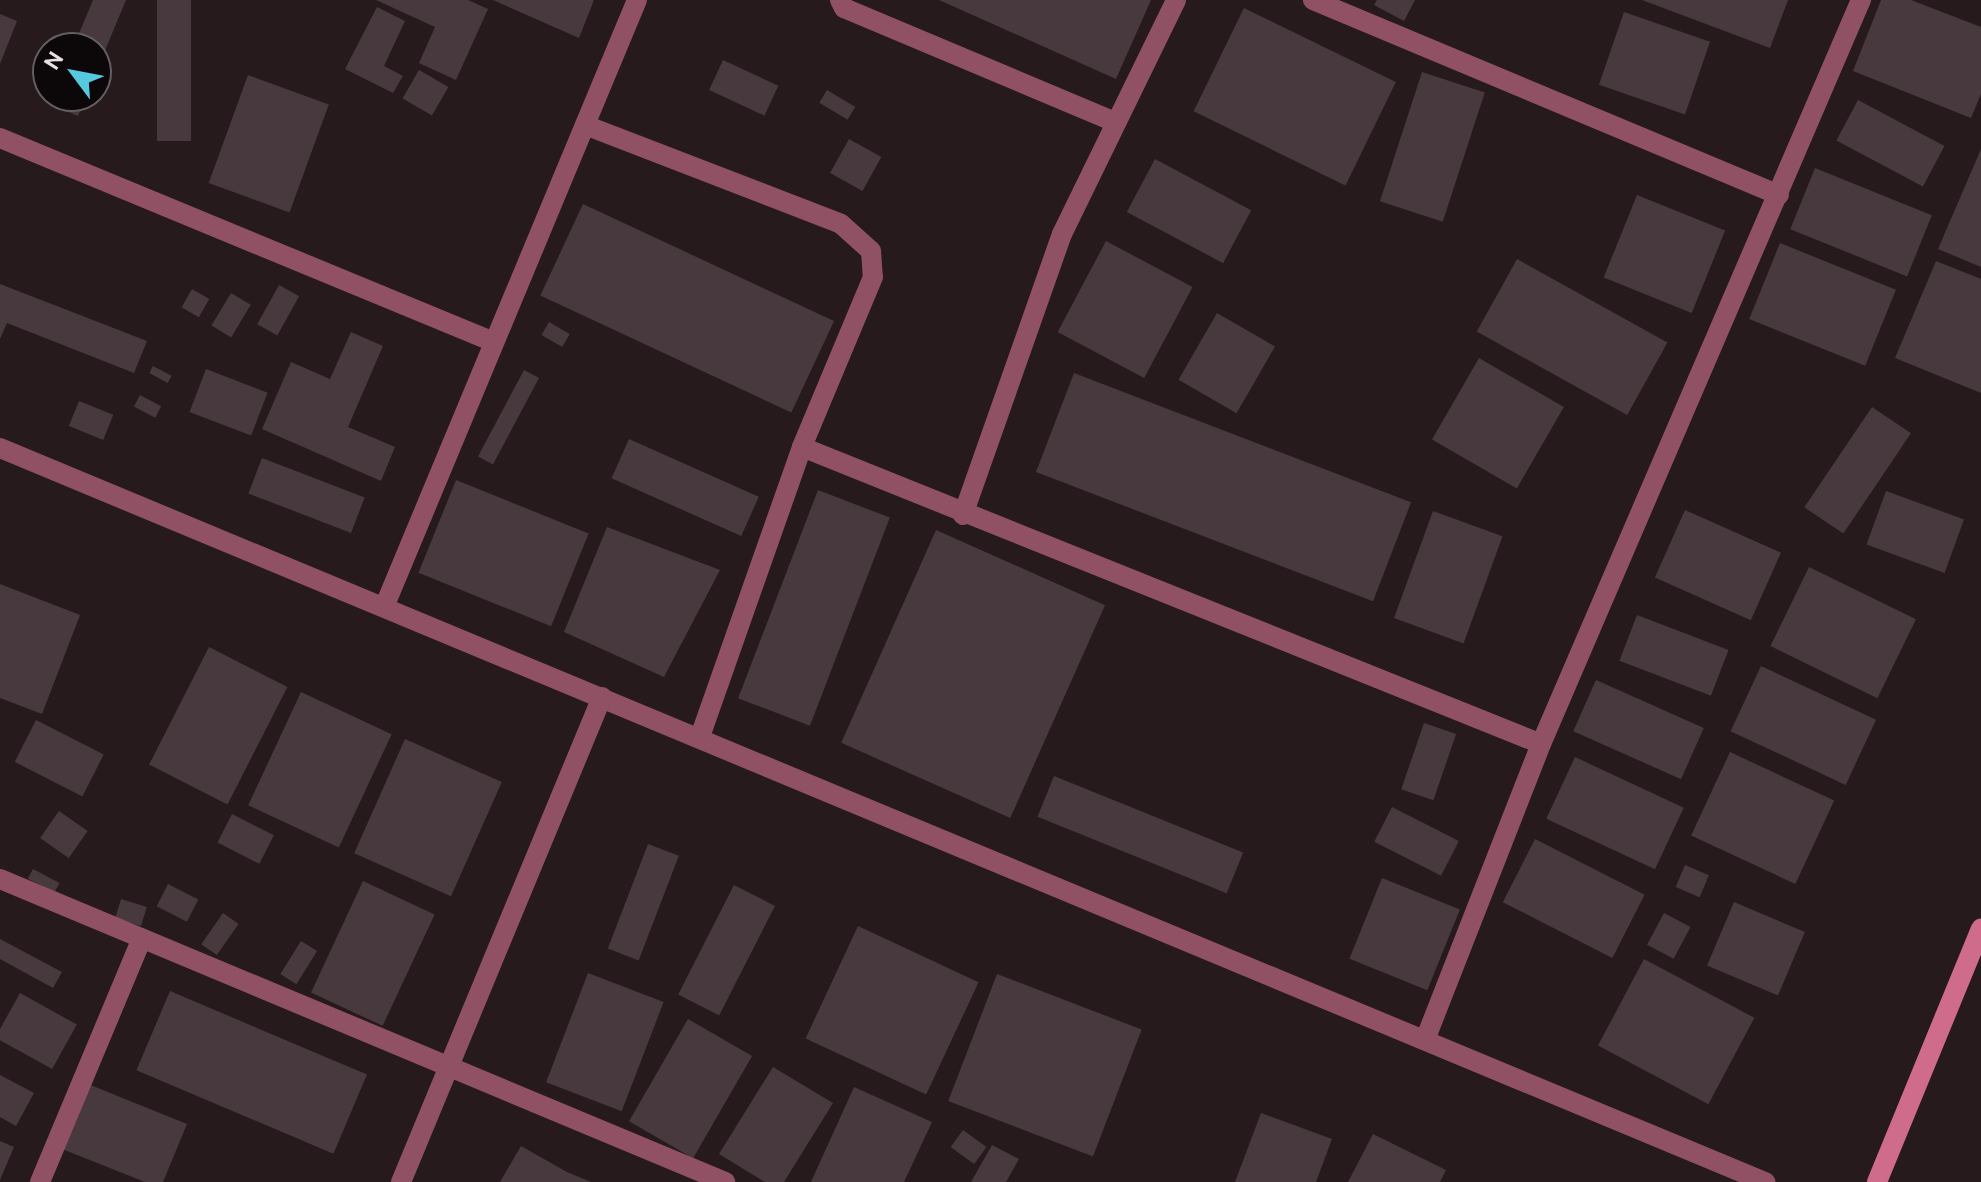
<!DOCTYPE html>
<html>
<head>
<meta charset="utf-8">
<style>
  body { margin:0 }
  #map { position:relative; width:1981px; height:1182px; overflow:hidden; background:#271a1d; font-family:Ubuntu,sans-serif }
  div>[style] { position:absolute }
  .building>* { inset:0; background:#47393d; transform-origin:0 0 }
  .street>* { height:20px; margin:-10px; padding:0 10px; transform-origin:10px; border-radius:10px; background:#8f5163 }
  .secondary>* { height:20px; margin:-10px; padding:0 10px; transform-origin:10px; border-radius:10px; background:#cf6c8b }
  span { translate:-50% -50%; white-space:nowrap; text-align:center; line-height:1.15; -webkit-text-stroke:8px #0c0708; paint-order:stroke }
  .north { position:absolute; left:32px; top:32px; width:80px; height:80px; box-sizing:border-box; background:#0c0708; border:2px solid #645e5f; border-radius:50%; rotate:302deg; font-size:22px; font-weight:700; line-height:32px; text-align:center; color:#e9e0e2 }
  .north::after { content:''; display:block; margin:auto; width:28px; height:36px; background:#55cadf; clip-path:polygon(50% 0,100% 100%,50% 72%,0 100%) }
</style>
</head>
<body>
<div id="map">
  <div class="building">
    <div style="clip-path:polygon(93px 0,126px 0,96px 72px,96px 48px,73px 48px)"></div>
    <div style="left:157px;top:0;width:34px;height:141px"></div>
    <div style="clip-path:polygon(376px 0,468px 0,488px 9px,456px 80px,419px 63px,435px 27px)"></div>
    <div style="clip-path:polygon(493px 0,594px 0,579px 38px)"></div>
    <div style="clip-path:polygon(939px 0,1151px 0,1116px 79px)"></div>
    <div style="clip-path:polygon(1377px 0,1415px 0,1404px 21px,1374px 5px)"></div>
    <div style="clip-path:polygon(1642px 0,1788px 0,1770px 48px)"></div>
    <div style="clip-path:polygon(1881px 0,1911px 0,1981px 27px,1981px 94px,1971px 118px,1853px 71px)"></div>
    <div style="clip-path:polygon(377px 7px,405px 21px,384px 66px,403px 76px,393px 93px,345px 69px)"></div>
    <div style="left:1244px;top:8px;width:169px;height:115px;rotate:26deg"></div>
    <div style="left:1624px;top:12px;width:91px;height:77px;rotate:19deg"></div>
    <div style="clip-path:polygon(0 14px,17px 21px,0 64px)"></div>
    <div style="left:723px;top:60px;width:61px;height:33px;rotate:25deg"></div>
    <div style="left:419px;top:70px;width:34px;height:33px;rotate:30deg"></div>
    <div style="left:1422px;top:72px;width:66px;height:136px;rotate:18deg"></div>
    <div style="left:248px;top:75px;width:86px;height:115px;rotate:20deg"></div>
    <div style="left:827px;top:90px;width:33px;height:15px;rotate:31deg"></div>
    <div style="clip-path:polygon(53px 96px,86px 96px,78px 116px,50px 104px)"></div>
    <div style="left:1858px;top:100px;width:98px;height:46px;rotate:28deg"></div>
    <div style="left:849px;top:139px;width:37px;height:39px;rotate:29deg"></div>
    <div style="clip-path:polygon(1981px 149px,1981px 267px,1938px 249px)"></div>
    <div style="left:1155px;top:159px;width:109px;height:60px;rotate:28deg"></div>
    <div style="left:1815px;top:168px;width:126px;height:66px;rotate:22deg"></div>
    <div style="left:1637px;top:195px;width:95px;height:89px;rotate:22deg"></div>
    <div style="left:583px;top:204px;width:277px;height:101px;rotate:25deg"></div>
    <div style="left:1106px;top:241px;width:98px;height:103px;rotate:28deg"></div>
    <div style="left:1780px;top:243px;width:125px;height:82px;rotate:22deg"></div>
    <div style="left:1517px;top:259px;width:172px;height:83px;rotate:29deg"></div>
    <div style="clip-path:polygon(1936px 261px,1981px 279px,1981px 393px,1895px 358px)"></div>
    <div style="clip-path:polygon(0 284px,147px 341px,134px 373px,7px 323px,0 339px)"></div>
    <div style="left:279px;top:285px;width:23px;height:45px;rotate:29deg"></div>
    <div style="left:192px;top:289px;width:20px;height:21px;rotate:30deg"></div>
    <div style="left:231px;top:293px;width:23px;height:38px;rotate:31deg"></div>
    <div style="left:1217px;top:313px;width:67px;height:77px;rotate:30deg"></div>
    <div style="left:549px;top:322px;width:24px;height:15px;rotate:30deg"></div>
    <div style="clip-path:polygon(351px 332px,383px 346px,348px 427px,395px 447px,381px 481px,262px 429px,291px 362px,330px 379px)"></div>
    <div style="left:1479px;top:358px;width:98px;height:94px;rotate:30deg"></div>
    <div style="left:153px;top:366px;width:21px;height:8px;rotate:28deg"></div>
    <div style="left:206px;top:369px;width:66px;height:46px;rotate:21deg"></div>
    <div style="left:524px;top:370px;width:17px;height:98px;rotate:28deg"></div>
    <div style="left:1074px;top:373px;width:361px;height:106px;rotate:21deg"></div>
    <div style="left:140px;top:395px;width:24px;height:13px;rotate:28deg"></div>
    <div style="left:79px;top:401px;width:37px;height:27px;rotate:22deg"></div>
    <div style="left:1872px;top:407px;width:47px;height:121px;rotate:34deg"></div>
    <div style="left:629px;top:439px;width:142px;height:43px;rotate:24deg"></div>
    <div style="left:262px;top:458px;width:110px;height:38px;rotate:21deg"></div>
    <div style="left:456px;top:480px;width:143px;height:100px;rotate:22deg"></div>
    <div style="left:818px;top:490px;width:77px;height:223px;rotate:21deg"></div>
    <div style="left:1886px;top:491px;width:83px;height:57px;rotate:20deg"></div>
    <div style="left:1685px;top:510px;width:105px;height:74px;rotate:24deg"></div>
    <div style="left:1433px;top:511px;width:74px;height:114px;rotate:20deg"></div>
    <div style="clip-path:polygon(607px 527px,720px 570px,664px 677px,564px 632px)"></div>
    <div style="left:936px;top:530px;width:185px;height:233px;rotate:24deg"></div>
    <div style="left:1809px;top:567px;width:119px;height:88px;rotate:26deg"></div>
    <div style="clip-path:polygon(0 584px,80px 615px,42px 714px,0 698px)"></div>
    <div style="left:1637px;top:615px;width:98px;height:49px;rotate:21deg"></div>
    <div style="left:209px;top:647px;width:88px;height:132px;rotate:27deg"></div>
    <div style="left:1761px;top:666px;width:127px;height:72px;rotate:25deg"></div>
    <div style="left:1596px;top:680px;width:118px;height:56px;rotate:24deg"></div>
    <div style="left:301px;top:692px;width:100px;height:125px;rotate:25deg"></div>
    <div style="left:36px;top:720px;width:76px;height:47px;rotate:27deg"></div>
    <div style="left:1424px;top:723px;width:34px;height:70px;rotate:19deg"></div>
    <div style="left:405px;top:739px;width:106px;height:125px;rotate:24deg"></div>
    <div style="left:1730px;top:752px;width:115px;height:92px;rotate:25deg"></div>
    <div style="left:1575px;top:757px;width:120px;height:68px;rotate:25deg"></div>
    <div style="left:1054px;top:776px;width:204px;height:44px;rotate:22deg"></div>
    <div style="left:1392px;top:807px;width:75px;height:39px;rotate:27deg"></div>
    <div style="left:59px;top:811px;width:35px;height:33px;rotate:35deg"></div>
    <div style="left:232px;top:814px;width:47px;height:32px;rotate:27deg"></div>
    <div style="left:1535px;top:839px;width:123px;height:71px;rotate:27deg"></div>
    <div style="left:648px;top:844px;width:33px;height:112px;rotate:21deg"></div>
    <div style="left:1685px;top:865px;width:26px;height:24px;rotate:23deg"></div>
    <div style="left:33px;top:869px;width:30px;height:11px;rotate:28deg"></div>
    <div style="left:1382px;top:878px;width:84px;height:87px;rotate:22deg"></div>
    <div style="left:363px;top:881px;width:79px;height:123px;rotate:25deg"></div>
    <div style="left:168px;top:884px;width:34px;height:25px;rotate:27deg"></div>
    <div style="left:734px;top:885px;width:46px;height:123px;rotate:27deg"></div>
    <div style="left:121px;top:899px;width:27px;height:20px;rotate:17deg"></div>
    <div style="left:1734px;top:902px;width:77px;height:69px;rotate:23deg"></div>
    <div style="left:223px;top:913px;width:19px;height:38px;rotate:35deg"></div>
    <div style="left:1664px;top:913px;width:30px;height:36px;rotate:28deg"></div>
    <div style="left:858px;top:926px;width:133px;height:124px;rotate:25deg"></div>
    <div style="clip-path:polygon(0 939px,62px 972px,53px 988px,0 959px)"></div>
    <div style="left:301px;top:941px;width:19px;height:39px;rotate:32deg"></div>
    <div style="left:1644px;top:959px;width:125px;height:98px;rotate:28deg"></div>
    <div style="left:588px;top:973px;width:81px;height:117px;rotate:21deg"></div>
    <div style="left:997px;top:974px;width:155px;height:136px;rotate:21deg"></div>
    <div style="left:170px;top:991px;width:214px;height:86px;rotate:23deg"></div>
    <div style="left:20px;top:993px;width:65px;height:51px;rotate:29deg"></div>
    <div style="left:688px;top:1019px;width:74px;height:118px;rotate:30deg"></div>
    <div style="clip-path:polygon(773px 1067px,833px 1103px,784px 1182px,765px 1182px,719px 1154px)"></div>
    <div style="clip-path:polygon(0 1075px,34px 1093px,16px 1126px,0 1117px)"></div>
    <div style="clip-path:polygon(88px 1084px,187px 1124px,163px 1182px,145px 1182px,62px 1149px)"></div>
    <div style="clip-path:polygon(854px 1087px,932px 1122px,904px 1182px,811px 1182px)"></div>
    <div style="clip-path:polygon(1261px 1113px,1332px 1139px,1316px 1182px,1235px 1182px)"></div>
    <div style="left:963px;top:1130px;width:29px;height:21px;rotate:36deg"></div>
    <div style="clip-path:polygon(1373px 1134px,1446px 1170px,1440px 1182px,1348px 1182px)"></div>
    <div style="clip-path:polygon(0 1141px,14px 1147px,0 1180px)"></div>
    <div style="clip-path:polygon(992px 1145px,1019px 1159px,1006px 1182px,971px 1182px)"></div>
    <div style="clip-path:polygon(521px 1146px,567px 1172px,591px 1182px,500px 1182px)"></div>
  </div>
  <div class="street">
    <div style="left:840px;top:0;width:9px;rotate:63deg"></div>
    <div style="left:844px;top:8px;width:294px;rotate:22.8deg"></div>
    <div style="left:1313px;top:0;width:505px;rotate:22.71deg"></div>
    <div style="left:585px;top:125px;width:274px;rotate:21.1deg"></div>
    <div style="left:841px;top:224px;width:40px;rotate:42deg"></div>
    <div style="left:871px;top:251px;width:26px;rotate:86deg"></div>
    <div style="left:873px;top:277px;width:184px;rotate:112.7deg"></div>
    <div style="left:802px;top:447px;width:307px;rotate:109.4deg"></div>
    <div style="left:0;top:138px;width:531px;rotate:22.46deg"></div>
    <div style="left:802px;top:447px;width:796px;rotate:21.89deg"></div>
    <div style="left:0;top:448px;width:1912px;rotate:22.58deg"></div>
    <div style="left:963px;top:515px;width:298px;rotate:-70.6deg"></div>
    <div style="left:1062px;top:234px;width:260px;rotate:-64deg"></div>
    <div style="left:385px;top:605px;width:655px;rotate:-67.39deg"></div>
    <div style="left:0;top:879px;width:786px;rotate:22.68deg"></div>
    <div style="left:1425px;top:1040px;width:318px;rotate:-68.6deg"></div>
    <div style="left:1541px;top:744px;width:810px;rotate:-66.73deg"></div>
    <div style="left:40px;top:1182px;width:264px;rotate:-67.3deg"></div>
    <div style="left:401px;top:1182px;width:525px;rotate:-67.49deg"></div>
  </div>
  <div class="secondary">
    <div style="left:1877px;top:1182px;width:274px;rotate:-67.7deg"></div>
  </div>
  <div class="north">N</div>
</div>
</body>
</html>
